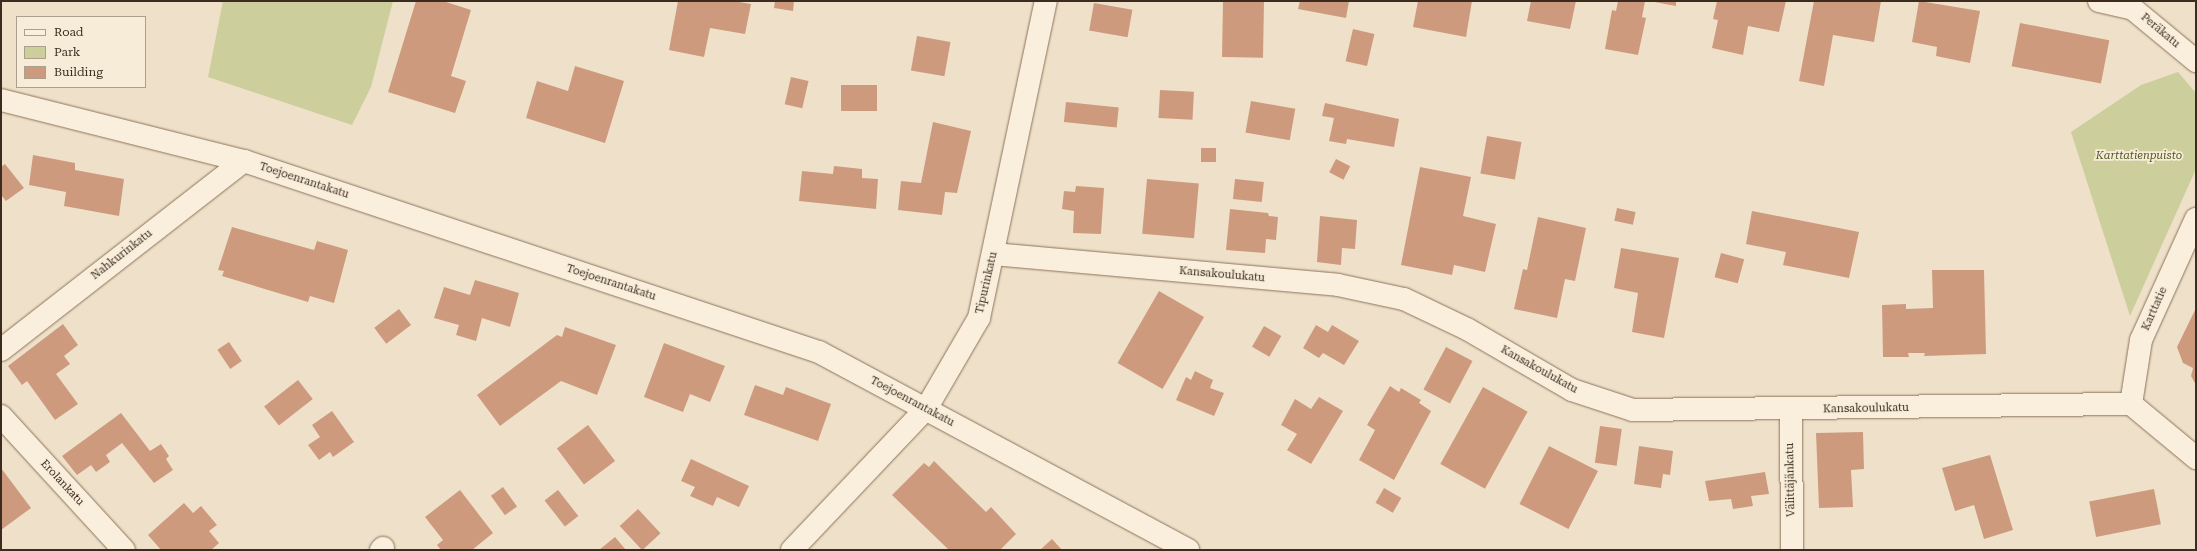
<!DOCTYPE html>
<html>
<head>
<meta charset="utf-8">
<style>
  body { margin:0 }
  #map { position:relative; width:2197px; height:551px; overflow:hidden; background:#efe1c9; font-family:"Roboto Serif",serif }
  div>[style] { position:absolute }
  .green>* { inset:0; background:#ccce9c }
  .building>* { inset:0; background:#ce9a7e; transform-origin:0 0 }
  .roads { filter:drop-shadow(0 0 1px #8c735d) drop-shadow(0 0 1px #8c735d) }
  .minor>* { height:22px; margin:-11px; padding:0 11px; transform-origin:11px; border-radius:11px; background:#faefdc }
  span { translate:-50% -50%; white-space:nowrap; text-align:center; line-height:1.15; -webkit-text-stroke:3.5px #f7ecd8; paint-order:stroke }
  .street-label { font-size:11px; color:#3c2c20 }
  .park-label { font-size:11px; color:#505927; font-style:italic }
  .frame { position:absolute; inset:0; border:2px solid #3c2c20; pointer-events:none }
  .legend { position:absolute; left:16px; top:16px; width:130px; height:72px; box-sizing:border-box; background:#f7ecd8; border:1px solid #ac9f8e; margin:0; padding:5px 7px; list-style:none; font-size:12px; color:#3c2c20 }
  .legend li { display:flex; align-items:center; gap:8px; height:20px }
  .legend b { width:20px; border:1px solid #ac9f8e }
</style>
</head>
<body>
<div id="map">
  <div class="green">
    <div style="clip-path:polygon(223px 1px,393px 1px,371px 87px,352px 125px,208px 77px)"></div>
    <div style="clip-path:polygon(2178px 72px,2196px 93px,2196px 169px,2130px 316px,2071px 132px,2141px 85px)"></div>
  </div>
  <div class="building">
    <div style="clip-path:polygon(416px 1px,443px 1px,471px 10px,451px 76px,466px 81px,455px 113px,388px 92px)"></div>
    <div style="clip-path:polygon(678px 1px,733px 1px,751px 4px,745px 34px,710px 28px,704px 57px,669px 50px)"></div>
    <div style="clip-path:polygon(775px 1px,794px 1px,793px 11px,774px 8px)"></div>
    <div style="left:1223px;top:1px;width:41px;height:56px;rotate:1deg"></div>
    <div style="clip-path:polygon(1300px 1px,1349px 1px,1346px 18px,1298px 9px)"></div>
    <div style="clip-path:polygon(1418px 1px,1472px 1px,1466px 37px,1413px 27px)"></div>
    <div style="clip-path:polygon(1531px 1px,1576px 1px,1570px 29px,1527px 21px)"></div>
    <div style="clip-path:polygon(1618px 1px,1645px 1px,1642px 17px,1646px 18px,1638px 55px,1605px 49px,1612px 10px,1616px 11px)"></div>
    <div style="clip-path:polygon(1649px 1px,1676px 1px,1676px 6px)"></div>
    <div style="clip-path:polygon(1717px 1px,1786px 1px,1779px 32px,1748px 26px,1743px 55px,1712px 48px,1718px 20px,1713px 19px)"></div>
    <div style="clip-path:polygon(1814px 1px,1881px 1px,1874px 42px,1833px 35px,1824px 86px,1799px 81px)"></div>
    <div style="clip-path:polygon(1919px 1px,1980px 11px,1970px 63px,1936px 56px,1937px 47px,1912px 42px)"></div>
    <div style="left:1094px;top:3px;width:39px;height:28px;rotate:10deg"></div>
    <div style="left:2020px;top:23px;width:91px;height:44px;rotate:11deg"></div>
    <div style="left:1353px;top:29px;width:22px;height:33px;rotate:13deg"></div>
    <div style="left:917px;top:36px;width:34px;height:35px;rotate:10deg"></div>
    <div style="clip-path:polygon(575px 66px,624px 81px,605px 143px,526px 118px,537px 81px,568px 91px)"></div>
    <div style="left:791px;top:77px;width:18px;height:28px;rotate:13deg"></div>
    <div style="left:877px;top:85px;width:26px;height:36px;rotate:90deg"></div>
    <div style="left:1160px;top:90px;width:34px;height:28px;rotate:3deg"></div>
    <div style="left:1251px;top:101px;width:45px;height:32px;rotate:10deg"></div>
    <div style="left:1066px;top:102px;width:53px;height:20px;rotate:6deg"></div>
    <div style="clip-path:polygon(1325px 103px,1399px 119px,1394px 147px,1347px 139px,1346px 144px,1329px 141px,1334px 118px,1322px 116px)"></div>
    <div style="clip-path:polygon(933px 122px,971px 131px,957px 193px,945px 192px,942px 215px,898px 210px,901px 181px,921px 183px)"></div>
    <div style="left:1487px;top:136px;width:35px;height:38px;rotate:10deg"></div>
    <div style="left:1201px;top:148px;width:15px;height:14px"></div>
    <div style="clip-path:polygon(33px 155px,75px 163px,75px 170px,124px 179px,119px 216px,64px 206px,66px 192px,29px 185px)"></div>
    <div style="left:1336px;top:159px;width:16px;height:15px;rotate:27deg"></div>
    <div style="clip-path:polygon(5px 164px,24px 188px,6px 201px,1px 195px,1px 167px)"></div>
    <div style="clip-path:polygon(834px 166px,862px 169px,862px 178px,878px 179px,876px 209px,799px 201px,802px 171px,833px 174px)"></div>
    <div style="clip-path:polygon(1420px 167px,1471px 177px,1463px 216px,1496px 224px,1485px 272px,1454px 265px,1452px 275px,1401px 265px)"></div>
    <div style="left:1147px;top:179px;width:52px;height:55px;rotate:5deg"></div>
    <div style="left:1235px;top:179px;width:29px;height:20px;rotate:6deg"></div>
    <div style="clip-path:polygon(1076px 186px,1104px 188px,1101px 234px,1073px 233px,1074px 211px,1062px 209px,1064px 191px,1075px 192px)"></div>
    <div style="left:1617px;top:208px;width:19px;height:13px;rotate:12deg"></div>
    <div style="clip-path:polygon(1230px 209px,1268px 213px,1269px 216px,1278px 217px,1276px 240px,1266px 239px,1265px 253px,1226px 250px)"></div>
    <div style="clip-path:polygon(1752px 211px,1859px 232px,1849px 278px,1783px 265px,1786px 252px,1746px 244px)"></div>
    <div style="clip-path:polygon(1320px 216px,1357px 220px,1355px 249px,1342px 248px,1341px 265px,1317px 262px)"></div>
    <div style="clip-path:polygon(1538px 217px,1586px 228px,1575px 281px,1565px 279px,1557px 318px,1514px 309px,1523px 269px,1527px 270px)"></div>
    <div style="clip-path:polygon(232px 227px,314px 250px,317px 241px,348px 250px,334px 303px,310px 296px,308px 302px,222px 276px,224px 271px,218px 270px)"></div>
    <div style="clip-path:polygon(1621px 248px,1679px 258px,1664px 338px,1632px 332px,1638px 293px,1614px 288px)"></div>
    <div style="left:1721px;top:253px;width:24px;height:25px;rotate:15deg"></div>
    <div style="clip-path:polygon(1932px 270px,1984px 270px,1986px 354px,1924px 356px,1925px 353px,1908px 353px,1909px 357px,1883px 357px,1882px 305px,1906px 304px,1906px 309px,1933px 308px)"></div>
    <div style="clip-path:polygon(475px 280px,519px 293px,510px 327px,482px 318px,476px 341px,456px 335px,459px 325px,434px 318px,444px 287px,470px 295px)"></div>
    <div style="left:1159px;top:291px;width:52px;height:83px;rotate:30deg"></div>
    <div style="clip-path:polygon(2196px 308px,2196px 385px,2191px 376px,2193px 368px,2183px 363px,2177px 347px)"></div>
    <div style="left:399px;top:309px;width:20px;height:31px;rotate:53deg"></div>
    <div style="clip-path:polygon(63px 324px,78px 345px,64px 356px,70px 364px,56px 374px,78px 404px,55px 420px,27px 381px,22px 385px,8px 366px)"></div>
    <div style="clip-path:polygon(1316px 325px,1328px 332px,1332px 325px,1359px 341px,1344px 365px,1323px 353px,1319px 358px,1303px 348px)"></div>
    <div style="left:1264px;top:326px;width:20px;height:24px;rotate:30deg"></div>
    <div style="clip-path:polygon(565px 327px,616px 345px,597px 395px,561px 381px,500px 426px,477px 395px,557px 335px,562px 337px)"></div>
    <div style="left:229px;top:342px;width:23px;height:14px;rotate:56deg"></div>
    <div style="clip-path:polygon(664px 343px,725px 366px,710px 402px,690px 394px,683px 412px,644px 397px)"></div>
    <div style="left:1446px;top:347px;width:30px;height:48px;rotate:28deg"></div>
    <div style="clip-path:polygon(1195px 371px,1213px 380px,1210px 388px,1224px 393px,1214px 416px,1176px 400px,1186px 377px,1191px 380px)"></div>
    <div style="left:298px;top:380px;width:24px;height:43px;rotate:52deg"></div>
    <div style="clip-path:polygon(755px 385px,783px 395px,786px 387px,831px 404px,818px 441px,744px 415px)"></div>
    <div style="clip-path:polygon(1390px 386px,1399px 392px,1401px 388px,1421px 400px,1419px 403px,1431px 411px,1394px 480px,1359px 460px,1375px 430px,1367px 425px)"></div>
    <div style="left:1483px;top:387px;width:51px;height:88px;rotate:29deg"></div>
    <div style="clip-path:polygon(1319px 397px,1343px 411px,1311px 464px,1287px 450px,1297px 434px,1281px 425px,1295px 399px,1311px 409px)"></div>
    <div style="clip-path:polygon(332px 411px,354px 442px,333px 457px,330px 452px,319px 460px,308px 445px,320px 437px,312px 425px)"></div>
    <div style="clip-path:polygon(121px 413px,150px 451px,161px 444px,169px 456px,166px 459px,173px 470px,154px 483px,122px 443px,106px 455px,110px 462px,96px 472px,91px 465px,77px 475px,62px 456px)"></div>
    <div style="left:588px;top:425px;width:45px;height:39px;rotate:53deg"></div>
    <div style="left:1600px;top:426px;width:22px;height:37px;rotate:8deg"></div>
    <div style="clip-path:polygon(1863px 432px,1864px 469px,1851px 470px,1853px 507px,1819px 508px,1816px 433px)"></div>
    <div style="left:1549px;top:446px;width:55px;height:65px;rotate:27deg"></div>
    <div style="clip-path:polygon(1639px 446px,1673px 451px,1670px 475px,1663px 474px,1661px 488px,1634px 484px)"></div>
    <div style="clip-path:polygon(1990px 455px,2013px 530px,1984px 539px,1974px 505px,1955px 511px,1942px 468px)"></div>
    <div style="clip-path:polygon(691px 459px,749px 486px,739px 507px,717px 497px,713px 506px,690px 496px,695px 487px,681px 481px)"></div>
    <div style="clip-path:polygon(934px 461px,986px 512px,991px 507px,1016px 534px,1000px 550px,949px 550px,892px 495px,924px 463px,929px 467px)"></div>
    <div style="clip-path:polygon(1px 468px,31px 508px,1px 530px)"></div>
    <div style="clip-path:polygon(1765px 472px,1769px 494px,1751px 496px,1753px 506px,1733px 509px,1731px 499px,1709px 501px,1705px 481px)"></div>
    <div style="left:503px;top:487px;width:24px;height:15px;rotate:54deg"></div>
    <div style="left:1384px;top:488px;width:20px;height:17px;rotate:30deg"></div>
    <div style="left:2154px;top:489px;width:36px;height:66px;rotate:79deg"></div>
    <div style="clip-path:polygon(460px 490px,493px 533px,472px 550px,441px 550px,437px 545px,443px 540px,425px 517px)"></div>
    <div style="left:558px;top:490px;width:33px;height:17px;rotate:52deg"></div>
    <div style="clip-path:polygon(184px 503px,193px 513px,201px 506px,217px 525px,209px 531px,219px 543px,211px 550px,161px 550px,148px 535px)"></div>
    <div style="left:638px;top:509px;width:33px;height:25px;rotate:47deg"></div>
    <div style="clip-path:polygon(615px 537px,626px 550px,599px 550px)"></div>
    <div style="clip-path:polygon(1052px 539px,1062px 550px,1040px 550px)"></div>
  </div>
  <div class="roads">
    <div class="minor">
      <div style="left:2099px;top:1px;width:35px;rotate:13deg"></div>
      <div style="left:2133px;top:9px;width:82px;rotate:39.5deg"></div>
      <div style="left:1px;top:100px;width:251px;rotate:14.1deg"></div>
      <div style="left:244px;top:161px;width:606px;rotate:18.38deg"></div>
      <div style="left:819px;top:352px;width:419px;rotate:28.2deg"></div>
      <div style="left:993px;top:254px;width:346px;rotate:5.1deg"></div>
      <div style="left:1338px;top:285px;width:67px;rotate:12deg"></div>
      <div style="left:1404px;top:299px;width:70px;rotate:25.5deg"></div>
      <div style="left:1467px;top:329px;width:121px;rotate:30.2deg"></div>
      <div style="left:1572px;top:390px;width:64px;rotate:18.2deg"></div>
      <div style="left:1633px;top:410px;width:498px;rotate:-0.7deg"></div>
      <div style="left:2131px;top:404px;width:85px;rotate:39.7deg"></div>
      <div style="left:1px;top:350px;width:308px;rotate:-37.9deg"></div>
      <div style="left:2131px;top:404px;width:65px;rotate:-81.1deg"></div>
      <div style="left:2141px;top:340px;width:133px;rotate:-65.6deg"></div>
      <div style="left:1791px;top:410px;width:140px;rotate:89.6deg"></div>
      <div style="left:1px;top:416px;width:182px;rotate:47.5deg"></div>
      <div style="left:381px;top:550px;width:3px;rotate:-45deg"></div>
      <div style="left:792px;top:550px;width:195px;rotate:-46.5deg"></div>
      <div style="left:926px;top:409px;width:105px;rotate:-59.8deg"></div>
      <div style="left:979px;top:318px;width:324px;rotate:-78.1deg"></div>
    </div>
  </div>
  <div class="street-label">
    <span style="left:2160px;top:31px;rotate:40deg">Peräkatu</span>
    <span style="left:304px;top:181px;rotate:18deg">Toejoenrantakatu</span>
    <span style="left:122px;top:255px;rotate:-38deg">Nahkurinkatu</span>
    <span style="left:1222px;top:275px;rotate:5deg">Kansakoulukatu</span>
    <span style="left:611px;top:283px;rotate:18deg">Toejoenrantakatu</span>
    <span style="left:987px;top:283px;rotate:-77deg">Tipurinkatu</span>
    <span style="left:2155px;top:309px;rotate:-66deg">Karttatie</span>
    <span style="left:1539px;top:370px;rotate:29deg">Kansakoulukatu</span>
    <span style="left:912px;top:402px;rotate:28deg">Toejoenrantakatu</span>
    <span style="left:1866px;top:409px;rotate:-1deg">Kansakoulukatu</span>
    <span style="left:1791px;top:480px;rotate:-91deg">Välittäjänkatu</span>
    <span style="left:62px;top:483px;rotate:47deg">Erolankatu</span>
  </div>
  <div class="park-label">
    <span style="left:2139px;top:156px">Karttatienpuisto</span>
  </div>
  <div class="frame"></div>
  <ul class="legend">
  <li><b style="height:5px;background:#faefdc"></b>Road</li>
  <li><b style="height:11px;background:#ccce9c"></b>Park</li>
  <li><b style="height:11px;background:#ce9a7e"></b>Building</li>
  </ul>
</div>
</body>
</html>
